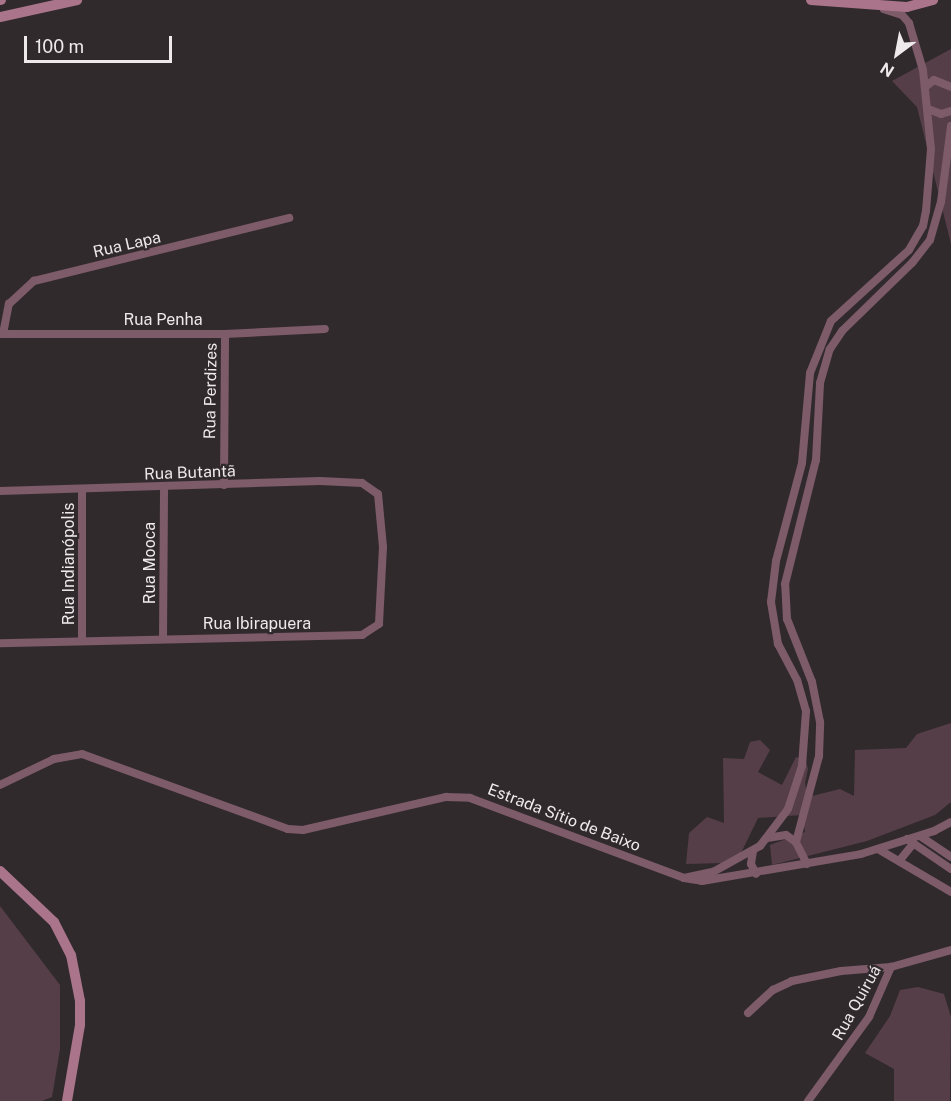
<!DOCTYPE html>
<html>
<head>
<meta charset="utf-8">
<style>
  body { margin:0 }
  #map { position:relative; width:951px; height:1101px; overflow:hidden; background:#312a2d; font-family:"Public Sans",sans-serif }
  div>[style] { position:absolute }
  .green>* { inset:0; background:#553e47 }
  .street>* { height:8px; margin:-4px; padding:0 4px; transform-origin:4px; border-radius:4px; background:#7d5b69 }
  .secondary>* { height:10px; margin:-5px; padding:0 5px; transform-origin:5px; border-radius:5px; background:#aa758b }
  span { translate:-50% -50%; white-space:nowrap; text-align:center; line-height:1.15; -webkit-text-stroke:4.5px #312a2d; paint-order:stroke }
  .street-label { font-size:16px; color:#eee9eb }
  .north { position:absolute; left:867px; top:24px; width:60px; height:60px; -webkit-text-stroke:4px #312a2d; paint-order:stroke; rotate:212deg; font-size:16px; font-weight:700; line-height:24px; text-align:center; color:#eee9eb }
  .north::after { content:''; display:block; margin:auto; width:21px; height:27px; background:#eee9eb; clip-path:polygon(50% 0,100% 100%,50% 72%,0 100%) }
  .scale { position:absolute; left:24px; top:36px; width:148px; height:27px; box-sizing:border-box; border:3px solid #eee9eb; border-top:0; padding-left:8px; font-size:18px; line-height:21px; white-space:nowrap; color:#eee9eb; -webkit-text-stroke:4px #312a2d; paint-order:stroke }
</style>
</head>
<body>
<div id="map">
  <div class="green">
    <div style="clip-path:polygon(951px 49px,951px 244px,917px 107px,892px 81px)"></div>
    <div style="clip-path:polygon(951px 723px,951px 802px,935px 815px,867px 841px,772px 865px,770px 845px,805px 832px,802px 815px,758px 818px,741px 853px,723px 863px,686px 864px,689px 833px,707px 817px,724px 823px,723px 758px,744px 759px,750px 742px,760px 740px,770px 750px,758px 772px,782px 785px,796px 757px,806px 761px,808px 769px,805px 783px,808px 797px,840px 789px,854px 796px,855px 750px,906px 748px,917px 734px)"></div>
    <div style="clip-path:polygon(0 906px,60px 985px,60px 1049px,52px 1097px,42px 1101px,0 1101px)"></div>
    <div style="clip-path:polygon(918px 987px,944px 994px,951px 1017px,950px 1101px,894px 1101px,894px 1069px,865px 1053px,890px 1016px,900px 990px)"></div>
  </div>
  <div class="street">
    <div style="left:925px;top:87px;width:11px;rotate:-38deg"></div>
    <div style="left:934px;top:80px;width:18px;rotate:22deg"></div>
    <div style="left:928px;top:109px;width:14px;rotate:21deg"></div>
    <div style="left:941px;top:114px;width:10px;rotate:-17deg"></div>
    <div style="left:0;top:334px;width:225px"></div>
    <div style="left:225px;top:334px;width:100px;rotate:-2.9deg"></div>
    <div style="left:3px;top:334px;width:31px;rotate:-79deg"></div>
    <div style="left:9px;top:304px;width:34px;rotate:-43deg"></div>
    <div style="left:34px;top:281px;width:263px;rotate:-13.9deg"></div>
    <div style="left:224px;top:485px;width:151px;rotate:-89.6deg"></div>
    <div style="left:0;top:491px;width:320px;rotate:-1.8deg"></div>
    <div style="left:320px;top:481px;width:42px;rotate:2.7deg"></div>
    <div style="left:362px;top:483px;width:19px;rotate:35deg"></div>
    <div style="left:378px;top:494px;width:53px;rotate:84.6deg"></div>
    <div style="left:383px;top:547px;width:77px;rotate:93deg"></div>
    <div style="left:379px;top:624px;width:20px;rotate:147deg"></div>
    <div style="left:362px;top:635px;width:362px;rotate:178.7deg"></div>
    <div style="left:163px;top:638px;width:150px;rotate:-89.6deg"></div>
    <div style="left:82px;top:639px;width:150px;rotate:-90deg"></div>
    <div style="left:0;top:785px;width:60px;rotate:-25.7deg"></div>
    <div style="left:54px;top:759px;width:28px;rotate:-10deg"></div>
    <div style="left:82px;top:754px;width:219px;rotate:20deg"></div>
    <div style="left:288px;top:829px;width:15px;rotate:4deg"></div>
    <div style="left:303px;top:830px;width:147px;rotate:-13deg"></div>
    <div style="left:446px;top:797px;width:24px;rotate:2deg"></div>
    <div style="left:470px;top:798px;width:228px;rotate:20.5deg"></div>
    <div style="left:684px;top:878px;width:18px;rotate:9deg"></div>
    <div style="left:702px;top:881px;width:161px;rotate:-9.6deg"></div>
    <div style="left:861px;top:854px;width:77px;rotate:-17.5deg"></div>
    <div style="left:934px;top:831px;width:19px;rotate:-28deg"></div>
    <div style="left:920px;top:836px;width:37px;rotate:34deg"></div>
    <div style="left:767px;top:838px;width:19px;rotate:-9deg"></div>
    <div style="left:786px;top:835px;width:12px;rotate:35deg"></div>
    <div style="left:907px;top:839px;width:53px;rotate:34.3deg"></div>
    <div style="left:878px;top:849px;width:85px;rotate:30.5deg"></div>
    <div style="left:753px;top:851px;width:13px;rotate:99deg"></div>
    <div style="left:751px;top:864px;width:11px;rotate:63deg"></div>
    <div style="left:900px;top:860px;width:19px;rotate:-51deg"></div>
    <div style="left:807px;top:864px;width:25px;rotate:-117deg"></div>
    <div style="left:796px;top:842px;width:89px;rotate:-75deg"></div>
    <div style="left:819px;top:756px;width:34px;rotate:-88deg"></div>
    <div style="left:820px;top:722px;width:41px;rotate:-101.3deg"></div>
    <div style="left:812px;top:682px;width:68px;rotate:-111.6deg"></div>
    <div style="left:787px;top:619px;width:35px;rotate:-93deg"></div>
    <div style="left:785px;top:584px;width:128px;rotate:-76deg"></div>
    <div style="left:816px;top:460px;width:77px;rotate:-87deg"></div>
    <div style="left:820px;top:383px;width:35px;rotate:-74deg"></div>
    <div style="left:830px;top:349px;width:22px;rotate:-56deg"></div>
    <div style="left:842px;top:331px;width:98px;rotate:-44.2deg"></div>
    <div style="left:912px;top:263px;width:29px;rotate:-52deg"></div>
    <div style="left:930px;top:240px;width:40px;rotate:-74deg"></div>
    <div style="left:941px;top:202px;width:77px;rotate:-82.5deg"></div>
    <div style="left:684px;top:878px;width:30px;rotate:-12deg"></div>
    <div style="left:713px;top:872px;width:54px;rotate:-29deg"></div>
    <div style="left:760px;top:846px;width:46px;rotate:-52.9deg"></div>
    <div style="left:788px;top:809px;width:45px;rotate:-72deg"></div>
    <div style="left:802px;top:766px;width:55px;rotate:-85.8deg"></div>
    <div style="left:806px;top:711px;width:32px;rotate:-106deg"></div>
    <div style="left:797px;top:680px;width:41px;rotate:-117.8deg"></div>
    <div style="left:778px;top:644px;width:43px;rotate:-99.5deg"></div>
    <div style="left:771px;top:602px;width:41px;rotate:-83deg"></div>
    <div style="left:776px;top:561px;width:101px;rotate:-75.1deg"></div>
    <div style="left:802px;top:463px;width:90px;rotate:-84.9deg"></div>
    <div style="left:810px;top:373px;width:56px;rotate:-68deg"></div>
    <div style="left:831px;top:321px;width:105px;rotate:-42.3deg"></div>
    <div style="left:909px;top:250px;width:28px;rotate:-60deg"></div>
    <div style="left:923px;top:226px;width:15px;rotate:-79deg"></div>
    <div style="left:926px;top:211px;width:62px;rotate:-85.4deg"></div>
    <div style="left:931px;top:149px;width:79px;rotate:-95.8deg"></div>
    <div style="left:923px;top:70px;width:49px;rotate:-106.6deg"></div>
    <div style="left:909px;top:23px;width:11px;rotate:-131deg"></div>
    <div style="left:902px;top:15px;width:19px;rotate:-162deg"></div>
    <div style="left:748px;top:1013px;width:34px;rotate:-43deg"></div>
    <div style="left:773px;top:990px;width:21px;rotate:-25deg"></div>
    <div style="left:792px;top:981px;width:50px;rotate:-11.5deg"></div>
    <div style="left:841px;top:971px;width:50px;rotate:-4.6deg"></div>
    <div style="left:808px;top:1101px;width:104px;rotate:-54deg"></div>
    <div style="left:869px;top:1017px;width:55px;rotate:-66.3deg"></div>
    <div style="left:891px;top:967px;width:62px;rotate:-15.8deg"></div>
  </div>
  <div class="secondary">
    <div style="left:0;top:0;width:1px"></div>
    <div style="left:811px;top:0;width:96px;rotate:4.2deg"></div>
    <div style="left:907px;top:7px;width:27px;rotate:-15deg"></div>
    <div style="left:0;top:17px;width:79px;rotate:-12.4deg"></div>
    <div style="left:0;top:871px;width:74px;rotate:43.4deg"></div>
    <div style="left:54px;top:922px;width:37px;rotate:63deg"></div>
    <div style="left:71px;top:955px;width:47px;rotate:78.9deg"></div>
    <div style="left:80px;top:1001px;width:24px;rotate:90deg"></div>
    <div style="left:80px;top:1025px;width:77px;rotate:99.7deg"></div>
  </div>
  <div class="street-label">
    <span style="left:127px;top:245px;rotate:-13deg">Rua Lapa</span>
    <span style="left:163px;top:320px">Rua Penha</span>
    <span style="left:211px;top:391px;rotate:-89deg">Rua Perdizes</span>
    <span style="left:190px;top:473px;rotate:-2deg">Rua Butantã</span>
    <span style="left:150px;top:563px;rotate:-90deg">Rua Mooca</span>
    <span style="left:69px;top:564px;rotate:-90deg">Rua Indianópolis</span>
    <span style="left:257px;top:624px">Rua Ibirapuera</span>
    <span style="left:564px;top:818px;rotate:21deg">Estrada Sítio de Baixo</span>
    <span style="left:857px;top:1003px;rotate:-61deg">Rua Quiruá</span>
  </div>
  <div class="north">N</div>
  <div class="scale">100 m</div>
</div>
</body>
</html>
